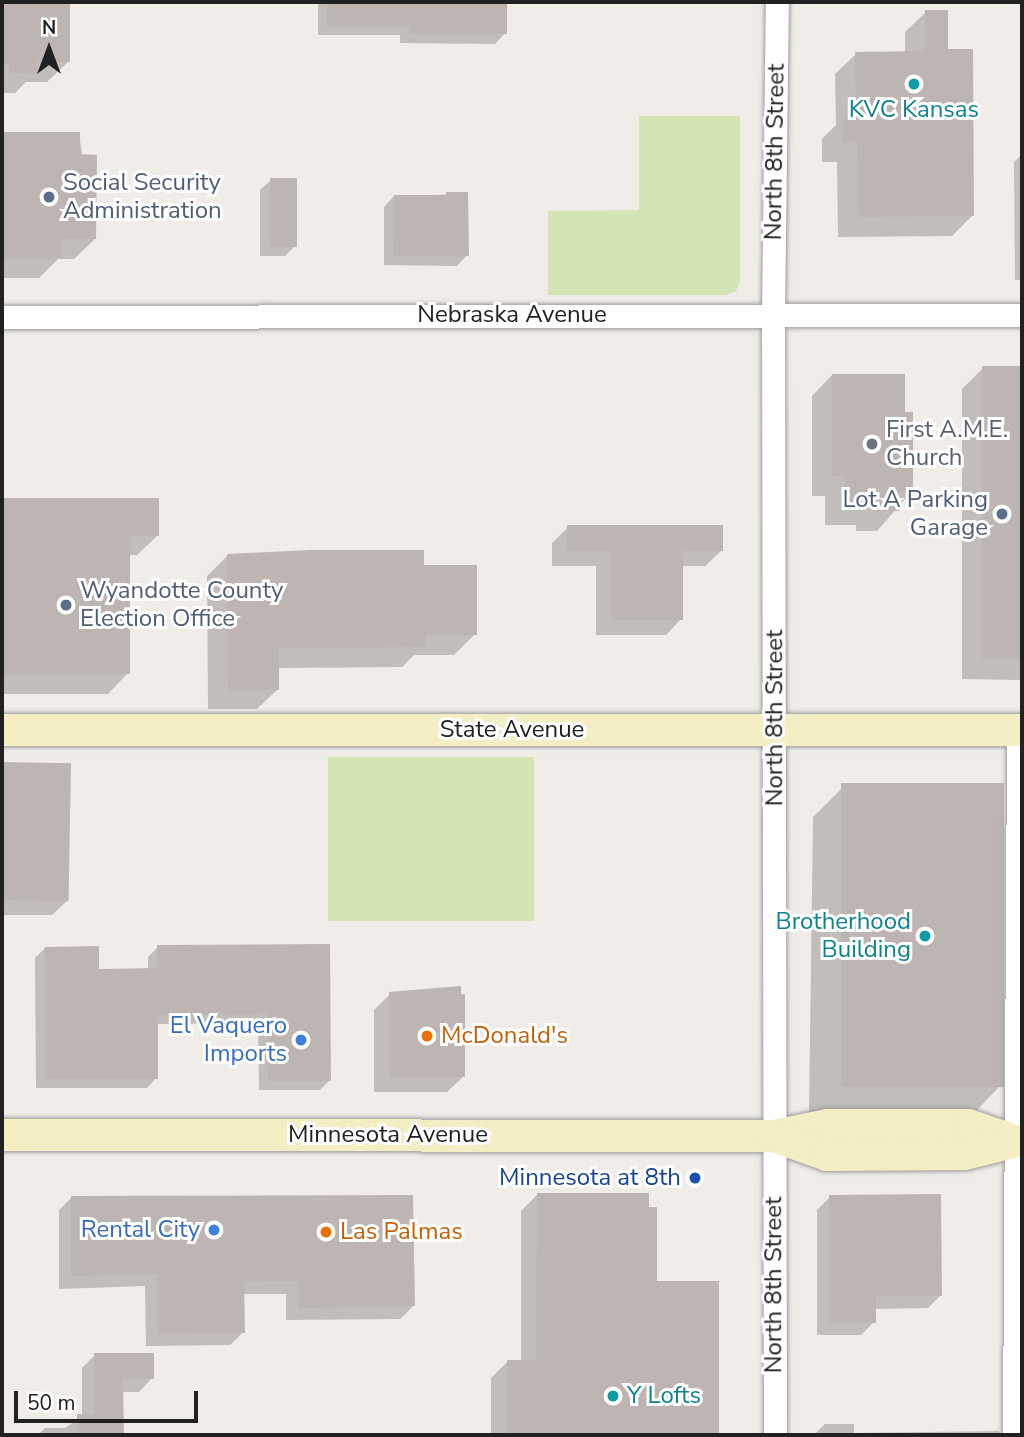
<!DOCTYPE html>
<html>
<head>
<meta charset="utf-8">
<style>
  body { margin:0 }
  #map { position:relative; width:1024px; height:1437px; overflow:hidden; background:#f0ede9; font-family:"Nunito Sans",sans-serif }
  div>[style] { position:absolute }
  .grass>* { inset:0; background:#d4e4b5; transform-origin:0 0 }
  .shadow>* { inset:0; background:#0003 }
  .building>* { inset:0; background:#bdb5b2; transform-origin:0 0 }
  .roads { filter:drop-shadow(0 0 2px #9e9e9e) drop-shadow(0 0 2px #9e9e9e) }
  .street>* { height:23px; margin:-11.5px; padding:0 11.5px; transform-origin:11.5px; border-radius:11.5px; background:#fff }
  .secondary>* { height:32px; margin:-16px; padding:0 16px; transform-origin:16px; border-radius:16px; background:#f3eec4 }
  .dots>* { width:19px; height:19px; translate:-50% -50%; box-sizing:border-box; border:4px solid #fff; border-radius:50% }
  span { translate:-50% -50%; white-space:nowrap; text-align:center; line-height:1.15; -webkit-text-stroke:6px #fff; paint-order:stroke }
  .culture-label { font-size:24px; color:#0d838f }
  .right { translate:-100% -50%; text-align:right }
  .left { translate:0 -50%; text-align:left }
  .street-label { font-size:24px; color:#212121 }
  .service-label { font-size:24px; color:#4e5e75 }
  .worship-label { font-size:24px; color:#5b616d }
  .shop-label { font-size:24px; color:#366cbe }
  .food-label { font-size:24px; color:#c56008 }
  .transit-label { font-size:24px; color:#164399 }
  .frame { position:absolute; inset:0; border:4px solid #212121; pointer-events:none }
  .north { position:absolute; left:14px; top:14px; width:70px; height:70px; -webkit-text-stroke:5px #fff; paint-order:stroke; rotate:0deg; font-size:19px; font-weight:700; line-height:28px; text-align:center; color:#212121 }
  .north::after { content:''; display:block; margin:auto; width:24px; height:32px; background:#212121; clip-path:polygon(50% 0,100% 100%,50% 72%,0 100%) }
  .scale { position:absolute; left:14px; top:1391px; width:184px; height:32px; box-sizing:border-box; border:4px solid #212121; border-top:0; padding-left:9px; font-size:21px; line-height:24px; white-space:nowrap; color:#212121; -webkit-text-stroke:5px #fff; paint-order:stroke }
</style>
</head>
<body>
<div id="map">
  <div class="grass">
    <div style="clip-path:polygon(639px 116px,740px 116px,740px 281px,736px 291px,726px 295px,548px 295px,548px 211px,639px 210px)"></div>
    <div style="left:328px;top:757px;width:206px;height:164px"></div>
  </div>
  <div class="shadow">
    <div style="clip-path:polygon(2px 2px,68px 2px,68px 62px,47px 82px,26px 82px,15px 93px,2px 93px)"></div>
    <div style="clip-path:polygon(318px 2px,505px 2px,505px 33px,495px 44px,400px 43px,400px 35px,318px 35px)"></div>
    <div style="clip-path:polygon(926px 12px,946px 51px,972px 216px,952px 236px,838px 237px,837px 162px,822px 162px,822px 139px,836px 125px,835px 74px,856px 54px,905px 53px,905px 32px)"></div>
    <div style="clip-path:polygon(2px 133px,79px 134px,95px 239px,74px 259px,58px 259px,39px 278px,2px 278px)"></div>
    <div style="clip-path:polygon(1022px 154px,1022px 280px,1015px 280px,1014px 162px)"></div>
    <div style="clip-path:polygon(271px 180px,295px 246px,285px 256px,260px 256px,260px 190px)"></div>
    <div style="clip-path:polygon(467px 194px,467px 255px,457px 266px,384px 265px,384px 207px,394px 196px)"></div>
    <div style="clip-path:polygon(983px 368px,1022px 368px,1022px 680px,962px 679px,962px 389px)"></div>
    <div style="clip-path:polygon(832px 375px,904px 414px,912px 491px,877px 531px,856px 531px,856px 525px,825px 525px,825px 496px,812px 496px,812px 396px)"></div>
    <div style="clip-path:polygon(2px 500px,158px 500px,158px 535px,137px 555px,128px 555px,128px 673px,108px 694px,2px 694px)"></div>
    <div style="clip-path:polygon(568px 527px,721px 551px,705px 566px,681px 566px,681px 619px,666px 635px,596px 635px,596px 566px,552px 566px,552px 543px)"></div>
    <div style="clip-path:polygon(228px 555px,422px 566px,475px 634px,454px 655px,414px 655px,402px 667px,278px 668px,278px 689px,257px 709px,208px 709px,207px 576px)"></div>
    <div style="clip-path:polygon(2px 764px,69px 765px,68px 900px,52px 915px,2px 915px)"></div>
    <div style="clip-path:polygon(842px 788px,1000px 1086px,971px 1116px,809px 1114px,813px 817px)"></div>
    <div style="clip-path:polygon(329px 946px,330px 1080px,320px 1090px,259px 1090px,258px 1023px,156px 1024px,156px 1078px,147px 1088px,36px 1088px,35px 958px,45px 948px,97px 971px,148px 970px,148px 957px,158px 947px)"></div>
    <div style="clip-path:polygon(390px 994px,463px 1077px,447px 1092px,374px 1092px,374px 1010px)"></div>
    <div style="clip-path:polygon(537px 1195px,655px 1283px,717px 1283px,717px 1435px,491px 1435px,491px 1378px,507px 1362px,521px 1362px,521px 1211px)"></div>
    <div style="clip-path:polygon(72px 1197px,413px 1306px,400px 1319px,286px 1320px,286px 1294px,243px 1294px,243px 1332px,230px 1345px,146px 1346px,145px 1286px,59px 1289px,59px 1210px)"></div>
    <div style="clip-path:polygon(830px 1197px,941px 1295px,928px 1308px,874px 1309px,874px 1322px,861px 1335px,817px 1335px,817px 1210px)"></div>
    <div style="clip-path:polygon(95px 1355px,152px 1378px,139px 1392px,122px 1392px,122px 1435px,38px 1435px,45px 1428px,65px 1428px,82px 1416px,82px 1368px)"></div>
    <div style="clip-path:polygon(825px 1424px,854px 1424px,854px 1433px,999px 1431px,1000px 1435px,814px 1435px)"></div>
  </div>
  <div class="building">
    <div style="clip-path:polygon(2px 2px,70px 2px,70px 62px,37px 62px,37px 74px,9px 73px,9px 64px,2px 64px)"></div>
    <div style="clip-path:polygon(327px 2px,507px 2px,507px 34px,410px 34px,410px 26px,327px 26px)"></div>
    <div style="clip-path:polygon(925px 10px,948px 10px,948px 49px,973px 49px,974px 216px,858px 217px,857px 142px,842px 142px,842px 117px,856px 117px,855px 52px,926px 51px)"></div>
    <div style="clip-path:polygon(2px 132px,80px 132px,80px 154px,97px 155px,96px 239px,61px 239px,61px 258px,2px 258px)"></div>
    <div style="left:270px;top:178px;width:27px;height:69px"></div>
    <div style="clip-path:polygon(446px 192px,468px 192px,469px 256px,393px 256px,394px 195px,446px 195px)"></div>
    <div style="left:982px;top:366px;width:40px;height:293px"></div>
    <div style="clip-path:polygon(832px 374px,905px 374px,905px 412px,913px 412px,913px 492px,899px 492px,899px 511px,876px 511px,876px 505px,845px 505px,845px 476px,832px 476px)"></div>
    <div style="clip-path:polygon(2px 498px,159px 498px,159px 536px,130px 536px,130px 674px,2px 674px)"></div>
    <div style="clip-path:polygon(567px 525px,723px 525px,723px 551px,683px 551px,683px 620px,611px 620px,611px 551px,567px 551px)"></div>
    <div style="clip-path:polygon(311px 550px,424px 550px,424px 565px,477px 565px,477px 635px,425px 635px,425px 647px,279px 648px,279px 690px,228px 690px,227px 554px)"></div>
    <div style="left:2px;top:762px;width:69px;height:138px;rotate:1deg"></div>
    <div style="left:1004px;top:783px;width:304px;height:163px;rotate:90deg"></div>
    <div style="clip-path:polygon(330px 944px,331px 1081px,268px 1081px,267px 1014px,158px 1015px,158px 1079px,45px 1079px,45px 947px,99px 946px,99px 969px,157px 968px,157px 945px)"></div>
    <div style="clip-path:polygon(461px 986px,461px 994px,465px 994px,465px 1077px,389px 1077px,389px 992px)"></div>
    <div style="clip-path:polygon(537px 1193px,649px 1193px,649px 1207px,657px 1207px,657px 1281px,719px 1281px,719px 1435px,507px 1433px,507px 1360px,536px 1360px)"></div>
    <div style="clip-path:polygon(941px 1194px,942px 1296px,876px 1296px,876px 1323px,829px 1323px,829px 1195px)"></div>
    <div style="clip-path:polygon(413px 1195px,415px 1306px,298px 1308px,298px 1281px,244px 1282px,245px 1333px,158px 1334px,158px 1274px,71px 1276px,71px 1196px)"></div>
    <div style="clip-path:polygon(94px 1353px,154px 1353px,154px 1379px,123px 1379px,124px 1435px,77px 1435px,77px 1414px,95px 1414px)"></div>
  </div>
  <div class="roads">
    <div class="street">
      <div style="left:2px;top:317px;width:1020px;rotate:-0.11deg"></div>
      <div style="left:775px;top:1435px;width:1118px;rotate:-90.1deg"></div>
      <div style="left:773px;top:317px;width:315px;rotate:-89.3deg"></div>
      <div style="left:1014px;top:1435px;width:705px;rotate:-89.67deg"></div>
    </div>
    <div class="secondary">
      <div style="left:2px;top:730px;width:1020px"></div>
      <div style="left:2px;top:1135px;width:772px;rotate:0.07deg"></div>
      <div style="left:774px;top:1136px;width:54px;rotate:-11.7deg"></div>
      <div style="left:827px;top:1125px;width:141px"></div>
      <div style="left:968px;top:1125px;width:50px;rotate:18.8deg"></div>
      <div style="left:774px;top:1136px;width:56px;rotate:19.7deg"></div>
      <div style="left:827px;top:1155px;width:138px;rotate:-0.4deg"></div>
      <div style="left:965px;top:1154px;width:54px;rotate:-14deg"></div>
    </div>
  </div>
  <div class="dots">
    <div style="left:914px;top:84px;background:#0f9aa8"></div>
    <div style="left:49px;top:197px;background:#5c6f8a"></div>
    <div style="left:872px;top:444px;background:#6b7280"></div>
    <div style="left:1002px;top:514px;background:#5c6f8a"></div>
    <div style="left:66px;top:605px;background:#5c6f8a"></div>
    <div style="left:925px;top:936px;background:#0f9aa8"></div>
    <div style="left:427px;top:1036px;background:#e8710a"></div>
    <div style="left:301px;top:1040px;background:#3f7fe0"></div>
    <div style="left:695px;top:1178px;background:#1a4fb4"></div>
    <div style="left:214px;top:1230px;background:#3f7fe0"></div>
    <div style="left:326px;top:1232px;background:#e8710a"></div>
    <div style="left:613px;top:1396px;background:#0f9aa8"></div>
  </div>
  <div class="culture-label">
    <span style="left:914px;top:110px">KVC Kansas</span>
    <span class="right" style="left:911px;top:936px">Brotherhood<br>Building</span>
    <span class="left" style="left:627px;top:1396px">Y Lofts</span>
  </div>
  <div class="street-label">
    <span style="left:775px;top:152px;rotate:-89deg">North 8th Street</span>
    <span style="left:512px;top:315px">Nebraska Avenue</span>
    <span style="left:775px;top:718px;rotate:-90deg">North 8th Street</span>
    <span style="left:512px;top:730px">State Avenue</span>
    <span style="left:388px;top:1135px">Minnesota Avenue</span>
    <span style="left:774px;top:1285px;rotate:-90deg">North 8th Street</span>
  </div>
  <div class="service-label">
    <span class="left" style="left:63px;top:197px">Social Security<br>Administration</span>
    <span class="right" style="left:988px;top:514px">Lot A Parking<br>Garage</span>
    <span class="left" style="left:80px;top:605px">Wyandotte County<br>Election Office</span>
  </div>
  <div class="worship-label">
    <span class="left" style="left:886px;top:444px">First A.M.E.<br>Church</span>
  </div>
  <div class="shop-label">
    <span class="right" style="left:287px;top:1040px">El Vaquero<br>Imports</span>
    <span class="right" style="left:200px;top:1230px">Rental City</span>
  </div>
  <div class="food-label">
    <span class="left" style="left:441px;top:1036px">McDonald's</span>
    <span class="left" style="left:340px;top:1232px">Las Palmas</span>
  </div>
  <div class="transit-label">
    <span class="right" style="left:681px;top:1178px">Minnesota at 8th</span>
  </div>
  <div class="frame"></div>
  <div class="north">N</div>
  <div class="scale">50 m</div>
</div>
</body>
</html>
